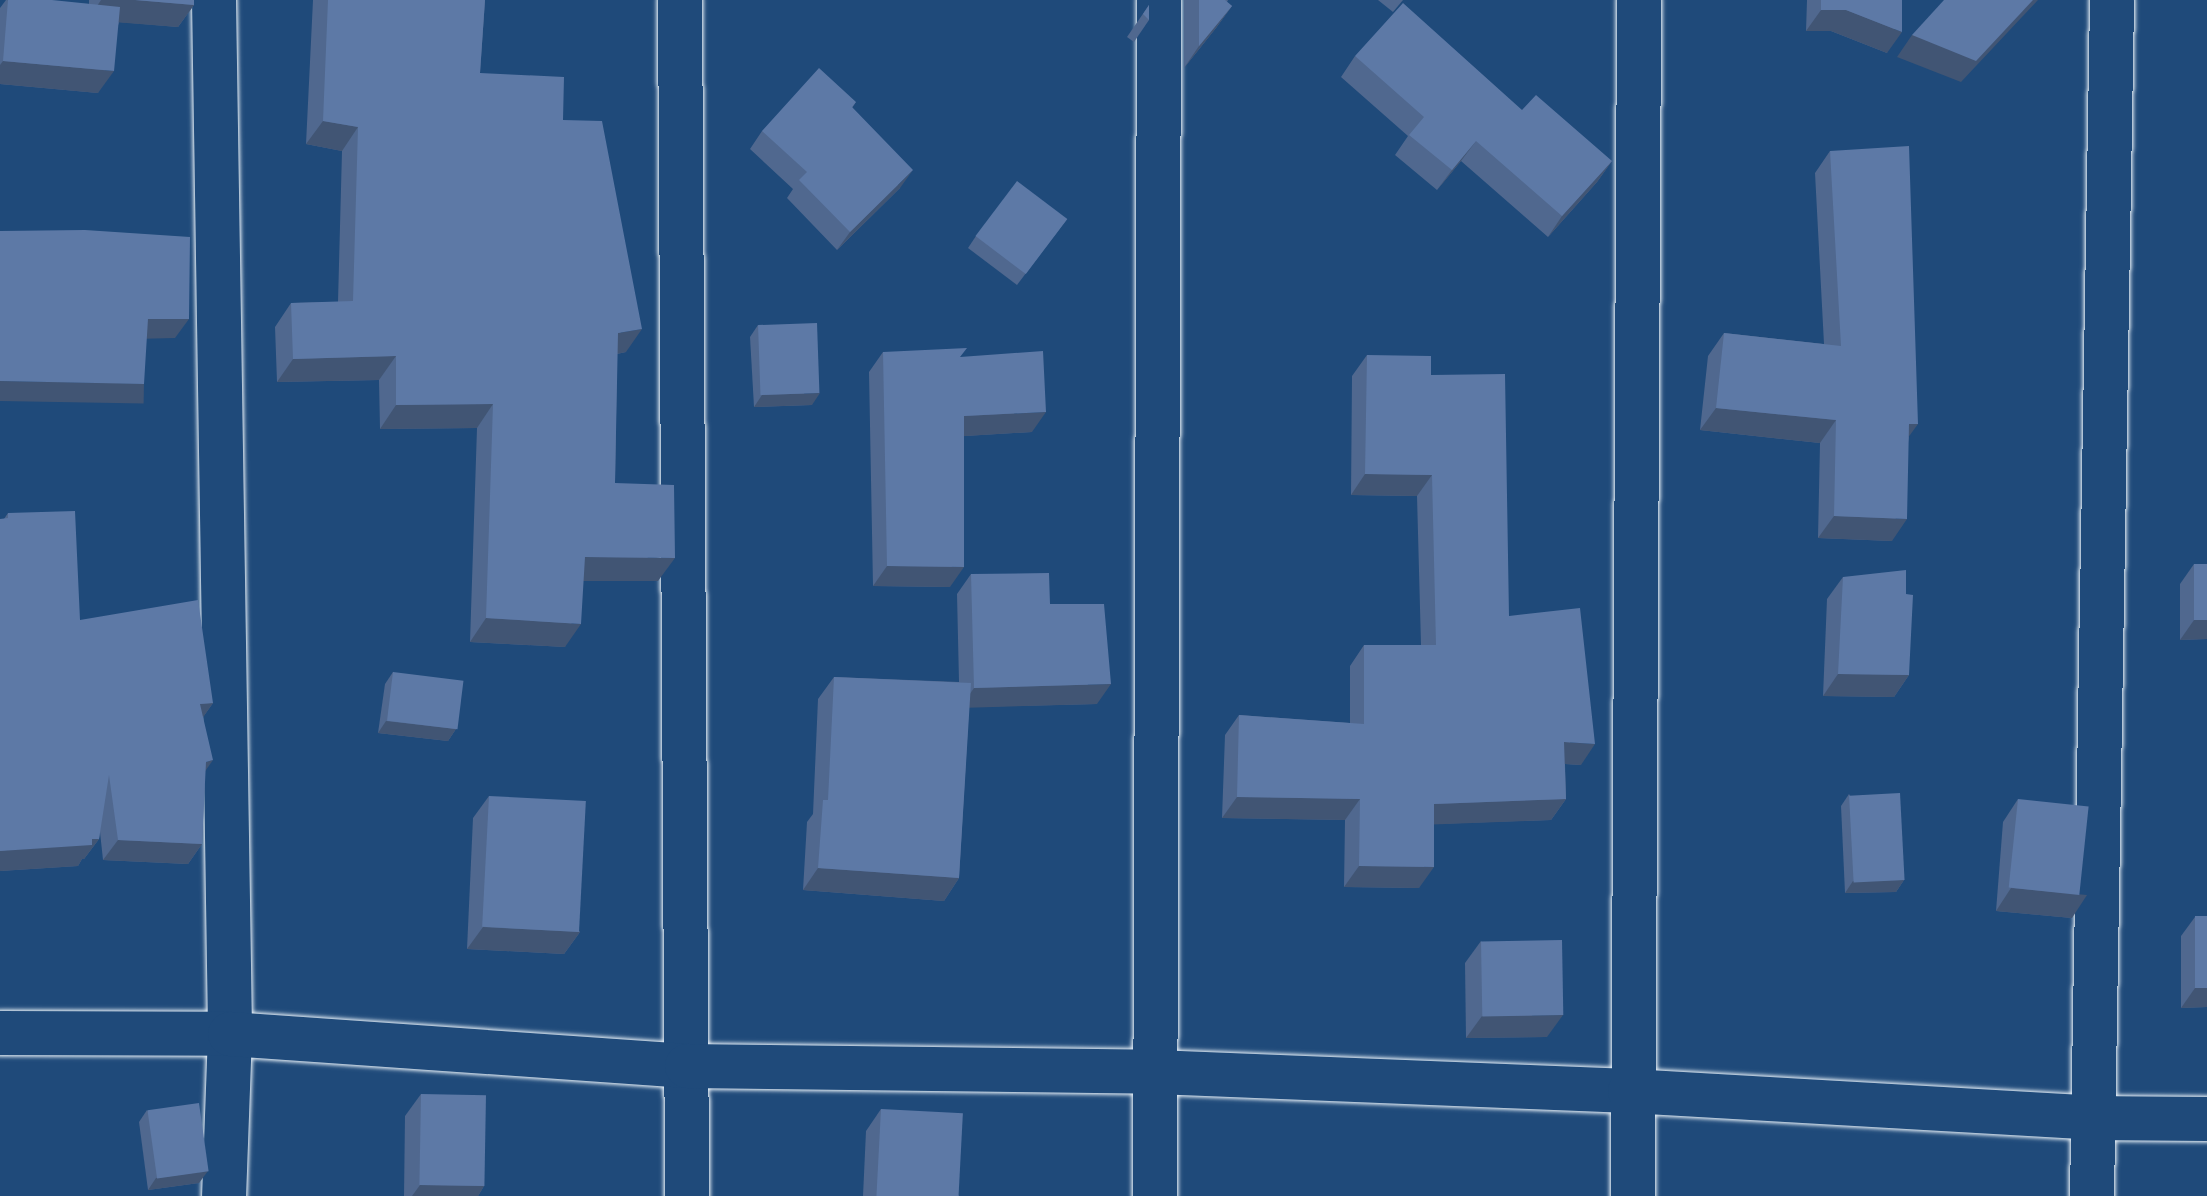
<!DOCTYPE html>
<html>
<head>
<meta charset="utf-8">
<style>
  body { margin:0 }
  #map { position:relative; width:2207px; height:1196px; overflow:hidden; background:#1f4a7a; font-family:Sriracha,sans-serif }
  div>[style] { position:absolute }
  .roads { filter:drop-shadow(0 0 2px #e8f1f8) drop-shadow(0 0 2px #e8f1f8) }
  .minor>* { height:44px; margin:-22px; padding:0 22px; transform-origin:22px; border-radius:22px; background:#1f4a7a }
  .wall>* { inset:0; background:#50688f }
  .shaded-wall>* { inset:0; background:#415574; transform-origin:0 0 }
  .building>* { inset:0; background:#5d79a6; transform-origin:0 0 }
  span { translate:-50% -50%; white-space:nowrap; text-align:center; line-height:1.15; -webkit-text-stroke:6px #1f4a7a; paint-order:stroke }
</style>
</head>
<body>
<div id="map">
  <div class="roads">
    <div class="minor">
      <div style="left:214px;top:0;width:1034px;rotate:89.11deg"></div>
      <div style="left:230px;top:1034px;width:162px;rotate:92.1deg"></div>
      <div style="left:680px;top:0;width:1196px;rotate:89.66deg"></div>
      <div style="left:0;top:1033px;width:230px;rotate:0.2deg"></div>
      <div style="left:230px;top:1034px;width:458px;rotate:4deg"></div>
      <div style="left:687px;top:1066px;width:470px;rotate:0.7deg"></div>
      <div style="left:1157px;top:1072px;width:473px;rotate:2.3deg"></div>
      <div style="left:1630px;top:1091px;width:465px;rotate:3.3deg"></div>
      <div style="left:2094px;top:1118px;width:113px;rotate:0.5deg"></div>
      <div style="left:1155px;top:1196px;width:1196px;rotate:-89.81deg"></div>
      <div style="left:1633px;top:1196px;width:1196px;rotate:-89.71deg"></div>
      <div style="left:2092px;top:1196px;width:1196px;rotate:-89.04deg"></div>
    </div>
  </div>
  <div class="wall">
    <div style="clip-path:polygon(6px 0,89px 4px,89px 0,194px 0,194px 5px,178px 27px,119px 22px,98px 93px,0 84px,0 8px)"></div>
    <div style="clip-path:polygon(313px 0,485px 0,480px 73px,563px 120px,626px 352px,617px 354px,615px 483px,658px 581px,583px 581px,565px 647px,470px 642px,477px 428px,380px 429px,379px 380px,277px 382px,275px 327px,291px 303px,338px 302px,342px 151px,306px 144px)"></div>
    <div style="clip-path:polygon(1184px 0,1228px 0,1227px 2px,1232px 6px,1216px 28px,1184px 68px)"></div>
    <div style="clip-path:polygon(1378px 0,1403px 0,1393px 12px)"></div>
    <div style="clip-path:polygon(1807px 0,1902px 0,1887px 53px,1831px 31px,1806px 31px)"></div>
    <div style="clip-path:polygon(1149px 5px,1149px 20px,1134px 42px,1127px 37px)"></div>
    <div style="clip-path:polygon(1355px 56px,1522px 110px,1612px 161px,1597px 182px,1548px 237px,1461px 161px,1437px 190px,1395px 155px,1408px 136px,1341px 77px)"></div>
    <div style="clip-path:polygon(856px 102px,852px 108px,900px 188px,837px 250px,787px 198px,793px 189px,750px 149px,762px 131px)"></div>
    <div style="clip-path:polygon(1830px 151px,1909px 436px,1892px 541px,1818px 538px,1820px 443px,1700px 430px,1708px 356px,1724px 333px,1824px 344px,1815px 173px)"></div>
    <div style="clip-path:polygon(1067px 219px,1017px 285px,968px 248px,976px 236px)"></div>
    <div style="clip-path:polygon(758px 325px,812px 405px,754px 407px,750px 337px)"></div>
    <div style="clip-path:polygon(883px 352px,960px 357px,1032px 432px,964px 436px,950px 587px,873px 586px,869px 372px)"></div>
    <div style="clip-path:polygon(1367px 355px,1431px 375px,1509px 616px,1581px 765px,1565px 764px,1566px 799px,1551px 820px,1434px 824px,1419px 888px,1344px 887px,1345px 820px,1222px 818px,1225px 735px,1239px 715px,1350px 723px,1350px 666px,1364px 645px,1421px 645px,1417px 496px,1351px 495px,1352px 376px)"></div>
    <div style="clip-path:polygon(8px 513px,80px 620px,213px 703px,203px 717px,205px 772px,202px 844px,188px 864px,103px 860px,100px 832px,99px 839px,84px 859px,82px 859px,78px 866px,0 871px,0 519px,4px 519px)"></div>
    <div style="clip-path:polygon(2194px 564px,2207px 639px,2180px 640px,2180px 584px)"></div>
    <div style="clip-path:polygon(971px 574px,1050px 604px,1097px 704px,969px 707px,959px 878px,944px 901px,803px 890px,807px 822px,813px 814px,818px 699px,834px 677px,959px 682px,957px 594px)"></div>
    <div style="clip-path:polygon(1843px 577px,1906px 594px,1909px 675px,1894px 697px,1823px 696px,1827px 599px)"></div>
    <div style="clip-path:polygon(393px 672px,456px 729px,448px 741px,378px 733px,385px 684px)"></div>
    <div style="clip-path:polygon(1849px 794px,1904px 880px,1896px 892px,1845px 893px,1841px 806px)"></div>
    <div style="clip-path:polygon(489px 796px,580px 932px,564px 954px,467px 949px,473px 818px)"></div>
    <div style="clip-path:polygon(2018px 799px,2072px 918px,1996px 911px,2003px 822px)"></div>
    <div style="clip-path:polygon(2195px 917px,2207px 1007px,2181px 1008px,2181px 936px)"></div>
    <div style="clip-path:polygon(1481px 941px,1547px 1037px,1466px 1038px,1465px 963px)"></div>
    <div style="clip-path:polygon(421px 1094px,484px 1186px,478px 1196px,404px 1196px,405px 1116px)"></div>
    <div style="clip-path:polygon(881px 1109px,959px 1196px,863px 1196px,866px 1131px)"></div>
    <div style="clip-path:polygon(147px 1110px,199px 1183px,148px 1190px,139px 1122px)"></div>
  </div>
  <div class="shaded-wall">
    <div style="clip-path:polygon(101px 0,135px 0,194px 5px,178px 27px,88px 20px)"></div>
    <div style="clip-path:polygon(2033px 0,2038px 0,1961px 82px,1897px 57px,1912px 35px)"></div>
    <div style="clip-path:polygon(1232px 6px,1216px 28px,1184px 68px,1199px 46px)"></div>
    <div style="clip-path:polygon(1821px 10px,1846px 10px,1902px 32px,1887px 53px,1831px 31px,1806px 31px)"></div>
    <div style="clip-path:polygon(3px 61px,114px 71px,98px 93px,0 84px,0 65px)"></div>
    <div style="clip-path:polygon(323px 121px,358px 127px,342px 151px,306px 144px)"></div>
    <div style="clip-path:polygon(1476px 141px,1461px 161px,1437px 190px,1452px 170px)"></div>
    <div style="clip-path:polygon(1612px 161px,1597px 182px,1548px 237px,1562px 216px)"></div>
    <div style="clip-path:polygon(913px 170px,900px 188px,837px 250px,850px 232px)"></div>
    <div style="clip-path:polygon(148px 319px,189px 319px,175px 338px,134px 339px)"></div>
    <div style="clip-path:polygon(642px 329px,626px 352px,601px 357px,618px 333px)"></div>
    <div style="clip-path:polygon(396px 356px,379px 380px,277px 382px,293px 359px)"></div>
    <div style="left:0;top:381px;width:144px;height:20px;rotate:1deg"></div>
    <div style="clip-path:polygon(820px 393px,812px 405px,754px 407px,762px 395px)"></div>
    <div style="clip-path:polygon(493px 404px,477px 428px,380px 429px,396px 405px)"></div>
    <div style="clip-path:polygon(1716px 408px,1836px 420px,1820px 443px,1700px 430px)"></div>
    <div style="clip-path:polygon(1046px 412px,1032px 432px,950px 437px,964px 416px)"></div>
    <div style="clip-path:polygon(1909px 424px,1918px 424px,1902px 446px)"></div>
    <div style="clip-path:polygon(1365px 474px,1432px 475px,1417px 496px,1351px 495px)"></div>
    <div style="clip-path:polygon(1834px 516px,1907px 519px,1892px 541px,1818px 538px)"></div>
    <div style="clip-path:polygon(585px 557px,675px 558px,658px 581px,568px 581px)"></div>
    <div style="clip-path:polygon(887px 566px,964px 567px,950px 587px,873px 586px)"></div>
    <div style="clip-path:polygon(486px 618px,581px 624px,565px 647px,470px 642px)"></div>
    <div style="clip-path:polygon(2194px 620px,2207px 620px,2207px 639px,2180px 640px)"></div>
    <div style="clip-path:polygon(1838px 674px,1909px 675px,1894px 697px,1823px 696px)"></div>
    <div style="clip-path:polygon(1111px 684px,1097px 704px,960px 708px,974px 688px)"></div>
    <div style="clip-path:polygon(213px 703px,199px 723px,200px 704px)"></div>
    <div style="clip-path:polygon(386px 721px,456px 729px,448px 741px,378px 733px)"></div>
    <div style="clip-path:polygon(1564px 742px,1595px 744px,1581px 765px,1550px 763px)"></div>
    <div style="clip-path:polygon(213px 760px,199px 780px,206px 762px)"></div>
    <div style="clip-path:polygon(1237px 797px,1360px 799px,1345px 820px,1222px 818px)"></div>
    <div style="clip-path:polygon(1566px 799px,1551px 820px,1419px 825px,1434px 804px)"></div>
    <div style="clip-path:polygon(92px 839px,99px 839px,84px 859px,82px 859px,78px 866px,0 871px,0 851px)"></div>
    <div style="clip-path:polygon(118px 840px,202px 844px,188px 864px,103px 860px)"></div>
    <div style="clip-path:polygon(1359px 866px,1434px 867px,1419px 888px,1344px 887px)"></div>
    <div style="clip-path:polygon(818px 868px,959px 878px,944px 901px,803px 890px)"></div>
    <div style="clip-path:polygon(1904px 880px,1896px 892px,1845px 893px,1853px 881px)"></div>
    <div style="clip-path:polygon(2011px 888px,2087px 895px,2072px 918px,1996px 911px)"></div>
    <div style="clip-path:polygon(483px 927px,580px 932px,564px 954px,467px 949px)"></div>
    <div style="clip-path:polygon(2195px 988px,2207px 988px,2207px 1007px,2181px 1008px)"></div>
    <div style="clip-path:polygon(1563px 1015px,1547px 1037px,1466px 1038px,1482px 1016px)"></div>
    <div style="clip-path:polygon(208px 1171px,199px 1183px,148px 1190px,156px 1178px)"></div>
    <div style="clip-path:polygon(420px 1185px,484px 1186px,478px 1196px,412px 1196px)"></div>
  </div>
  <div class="building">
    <div style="clip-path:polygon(8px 0,52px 0,120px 7px,114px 71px,3px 61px)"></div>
    <div style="clip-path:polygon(135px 0,194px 0,194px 5px)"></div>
    <div style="clip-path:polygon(328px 0,485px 0,480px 73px,564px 77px,563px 120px,602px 121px,642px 329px,618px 333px,615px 483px,674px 485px,675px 558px,585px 557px,581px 624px,486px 618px,493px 404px,396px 405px,396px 356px,293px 359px,291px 303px,353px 301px,358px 127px,323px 121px)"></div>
    <div style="clip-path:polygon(1199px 0,1225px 0,1232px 6px,1199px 46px)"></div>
    <div style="clip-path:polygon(1821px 0,1902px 0,1902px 32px,1846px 10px,1821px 10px)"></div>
    <div style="clip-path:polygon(1944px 0,2033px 0,1976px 61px,1912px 35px)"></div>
    <div style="clip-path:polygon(1403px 3px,1522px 110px,1536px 95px,1612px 161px,1562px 216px,1476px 141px,1452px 170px,1409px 135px,1424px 117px,1355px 56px)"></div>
    <div style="clip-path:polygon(1149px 5px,1149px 20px,1143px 14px)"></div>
    <div style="clip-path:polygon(819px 68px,856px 102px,852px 107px,913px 170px,850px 232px,799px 180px,807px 172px,762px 131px)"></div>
    <div style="clip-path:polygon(1909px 146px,1918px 424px,1909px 424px,1907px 519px,1834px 516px,1836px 420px,1716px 408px,1724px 333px,1841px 346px,1830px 151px)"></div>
    <div style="left:1017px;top:181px;width:63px;height:69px;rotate:37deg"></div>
    <div style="clip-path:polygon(85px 230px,190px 237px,189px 319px,148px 319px,144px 384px,0 381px,0 231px)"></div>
    <div style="left:817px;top:323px;width:70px;height:59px;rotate:88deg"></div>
    <div style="clip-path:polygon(967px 348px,960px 357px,1043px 351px,1046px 412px,964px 416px,964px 567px,887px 566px,883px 352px)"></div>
    <div style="clip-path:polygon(1367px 355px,1431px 356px,1431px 375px,1505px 374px,1509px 616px,1580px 608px,1595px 744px,1564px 742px,1566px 799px,1434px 804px,1434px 867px,1359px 866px,1360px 799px,1237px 797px,1239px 715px,1364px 724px,1364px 645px,1436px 645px,1432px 475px,1365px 474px)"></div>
    <div style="clip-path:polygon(75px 511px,80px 620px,198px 600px,213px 703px,200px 704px,213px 760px,206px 762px,202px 844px,118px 840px,109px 775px,99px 839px,92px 839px,92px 845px,0 851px,0 519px,8px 518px,8px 513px)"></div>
    <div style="left:2194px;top:564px;width:13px;height:56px"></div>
    <div style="clip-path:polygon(1906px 570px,1906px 594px,1913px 595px,1909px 675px,1838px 674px,1843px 577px)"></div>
    <div style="clip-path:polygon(1049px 573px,1050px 604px,1104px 604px,1111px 684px,974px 688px,971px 574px)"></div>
    <div style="left:393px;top:672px;width:71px;height:49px;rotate:7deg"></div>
    <div style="clip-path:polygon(834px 677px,971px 683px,959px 878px,818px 868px,823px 800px,828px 800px)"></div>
    <div style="left:1900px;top:793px;width:87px;height:51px;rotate:87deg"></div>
    <div style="left:489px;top:796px;width:97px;height:131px;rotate:3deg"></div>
    <div style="left:2018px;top:799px;width:71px;height:89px;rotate:6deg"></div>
    <div style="left:2207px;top:916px;width:72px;height:12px;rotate:90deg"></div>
    <div style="left:1562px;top:940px;width:75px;height:81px;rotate:89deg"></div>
    <div style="left:421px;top:1094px;width:65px;height:91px;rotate:1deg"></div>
    <div style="left:199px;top:1103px;width:69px;height:52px;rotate:82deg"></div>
    <div style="left:881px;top:1109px;width:82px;height:87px;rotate:3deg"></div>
  </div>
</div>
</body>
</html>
